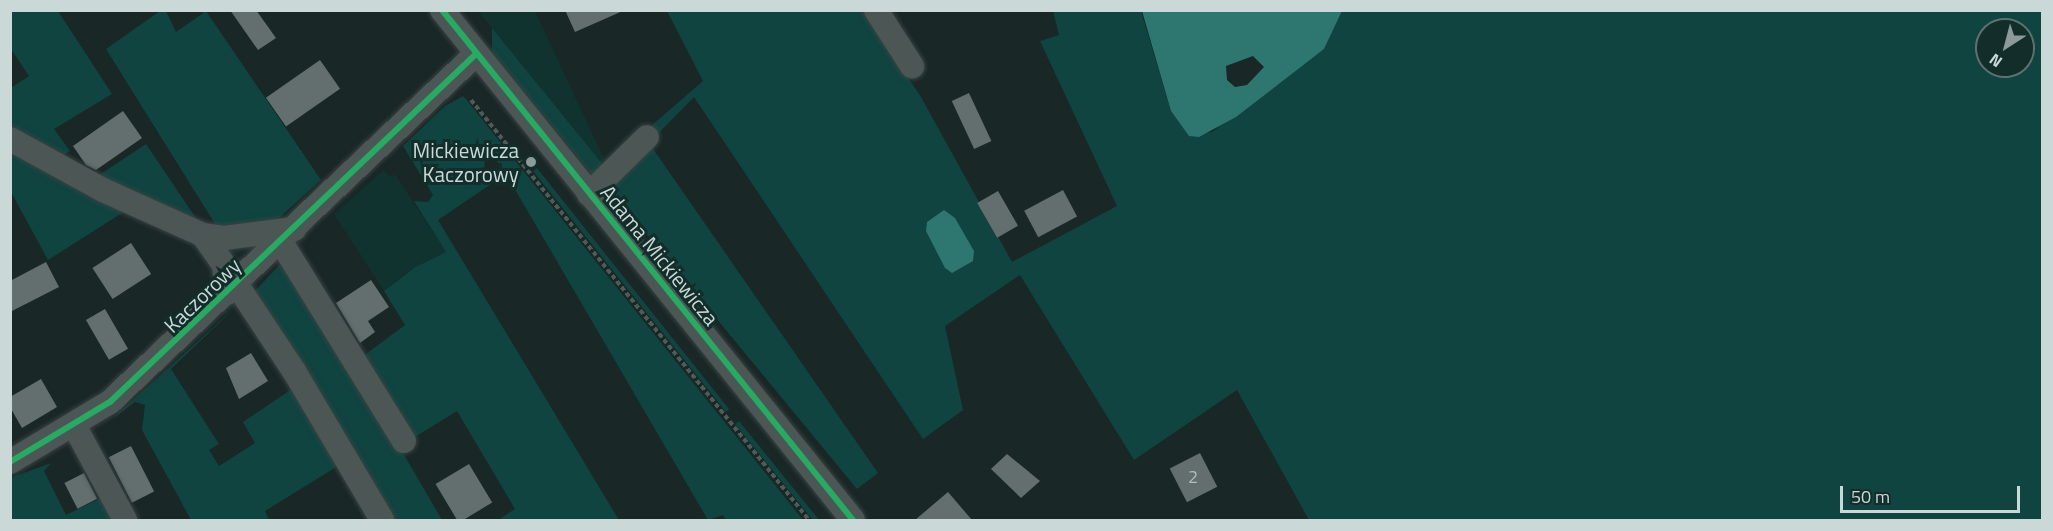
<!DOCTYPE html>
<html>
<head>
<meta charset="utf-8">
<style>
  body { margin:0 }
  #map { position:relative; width:2053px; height:531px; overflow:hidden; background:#192726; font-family:"Titillium Web",sans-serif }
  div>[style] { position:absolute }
  .built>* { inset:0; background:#103330 }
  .green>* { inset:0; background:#0f4440; transform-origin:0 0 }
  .water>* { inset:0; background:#2e7670 }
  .building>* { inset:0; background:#636f6e; transform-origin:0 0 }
  .path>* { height:4px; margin-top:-2px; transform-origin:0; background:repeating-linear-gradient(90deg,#4f5a59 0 4.5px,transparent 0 7.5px) }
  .roads { filter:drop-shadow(0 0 2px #384342) drop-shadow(0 0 2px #384342) }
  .minor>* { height:24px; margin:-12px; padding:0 12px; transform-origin:12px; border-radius:12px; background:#4b5655 }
  .cycleway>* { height:6px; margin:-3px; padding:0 3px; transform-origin:3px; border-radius:3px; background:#26ab63 }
  .dots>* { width:16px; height:16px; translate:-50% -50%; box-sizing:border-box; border:3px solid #132d2b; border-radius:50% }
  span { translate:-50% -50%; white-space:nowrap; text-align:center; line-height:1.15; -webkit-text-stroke:6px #132d2b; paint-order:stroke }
  .number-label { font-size:18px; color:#b0bebd }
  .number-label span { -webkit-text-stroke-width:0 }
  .poi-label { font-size:21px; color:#cad9d7 }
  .right { translate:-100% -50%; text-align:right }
  .street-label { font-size:21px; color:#cad9d7 }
  .frame { position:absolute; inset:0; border:12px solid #cad9d7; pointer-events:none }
  .north { position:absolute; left:1975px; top:18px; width:60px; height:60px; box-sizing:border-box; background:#132d2b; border:2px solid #5c7270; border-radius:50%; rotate:216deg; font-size:16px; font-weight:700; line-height:24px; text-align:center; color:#cad9d7 }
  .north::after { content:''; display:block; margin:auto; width:21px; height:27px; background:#8c9b99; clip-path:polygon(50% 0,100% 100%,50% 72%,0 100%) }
  .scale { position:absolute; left:1840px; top:486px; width:180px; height:27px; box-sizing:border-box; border:3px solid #cad9d7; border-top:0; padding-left:8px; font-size:18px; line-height:21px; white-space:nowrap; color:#cad9d7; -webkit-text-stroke:4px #132d2b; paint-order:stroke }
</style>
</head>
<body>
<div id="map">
  <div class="built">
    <div style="clip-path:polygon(478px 11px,535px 11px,607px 165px,604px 167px)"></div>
    <div style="clip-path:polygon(383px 170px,390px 177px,395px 174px,446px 252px,409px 271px,384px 291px,334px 214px)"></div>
  </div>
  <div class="green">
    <div style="clip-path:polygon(10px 11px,58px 11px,112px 94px,54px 129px,70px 151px,59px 158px,11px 133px,11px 88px,29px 76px,11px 49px)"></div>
    <div style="clip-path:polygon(160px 11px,166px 11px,176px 32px,206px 11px,321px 180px,270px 226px,217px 227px,106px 49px)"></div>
    <div style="clip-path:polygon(evenodd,667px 11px,864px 11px,921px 97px,1012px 262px,1117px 206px,1040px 41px,1059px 35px,1053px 11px,1141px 11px,1171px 111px,1189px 135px,1212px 132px,1324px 49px,1342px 11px,2042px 11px,2042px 520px,1309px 520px,1237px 390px,1134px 460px,1020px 275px,945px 326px,963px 410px,923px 439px,694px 97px,651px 141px,644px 132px,703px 81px,667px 11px,1987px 30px,2023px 30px,2023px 66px,1987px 66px,1987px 30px)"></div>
    <div style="clip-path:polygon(492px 28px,604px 166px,597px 175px,591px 174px,492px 52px)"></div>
    <div style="clip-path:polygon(evenodd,463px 96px,465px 98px,803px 520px,726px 520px,723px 515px,708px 520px,506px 174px,438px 220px,619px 520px,498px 520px,515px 509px,457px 411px,410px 440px,362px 357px,405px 325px,384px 291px,414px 268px,446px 252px,414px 201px,428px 202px,433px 195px,403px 146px,445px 106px,463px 96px,484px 151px,500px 164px,495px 178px,485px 175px,484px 151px)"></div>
    <div style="clip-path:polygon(10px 143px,130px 208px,48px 260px,11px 192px)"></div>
    <div style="clip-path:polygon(649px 143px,878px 473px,857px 489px,607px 186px)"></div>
    <div style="clip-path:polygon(146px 144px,202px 227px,93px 179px)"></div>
    <div style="clip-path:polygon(537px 168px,729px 409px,726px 412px,533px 171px)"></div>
    <div style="clip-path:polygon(285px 259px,352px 365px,442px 520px,388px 520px,252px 294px)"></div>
    <div style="clip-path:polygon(239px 304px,171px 369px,219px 444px,209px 450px,219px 466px,255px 443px,243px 422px,295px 387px,341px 464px,265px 511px,269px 520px,191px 520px,142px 430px,145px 405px,135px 402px,111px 420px)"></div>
    <div style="left:739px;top:421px;width:127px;height:5px;rotate:51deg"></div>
    <div style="clip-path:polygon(51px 463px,44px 471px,66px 515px,105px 496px,119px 520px,11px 520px,10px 478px)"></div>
  </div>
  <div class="water">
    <div style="clip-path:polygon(evenodd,1142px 11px,1141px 11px,1342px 11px,1324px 49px,1236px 117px,1199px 137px,1189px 136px,1171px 111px,1142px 11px,1253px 56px,1264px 67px,1247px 85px,1235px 87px,1227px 80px,1226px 66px,1253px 56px)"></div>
    <div style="clip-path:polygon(944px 210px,955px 218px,974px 251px,973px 261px,952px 273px,945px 268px,926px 231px,927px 222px)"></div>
  </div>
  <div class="building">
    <div style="clip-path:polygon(230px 10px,256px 10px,276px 38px,258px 50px)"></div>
    <div style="clip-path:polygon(565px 10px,625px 10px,575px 32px)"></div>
    <div style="left:320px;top:60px;width:35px;height:66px;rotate:55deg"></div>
    <div style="left:969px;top:93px;width:53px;height:19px;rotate:65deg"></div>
    <div style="clip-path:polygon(123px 111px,142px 138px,96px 170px,86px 165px,73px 146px)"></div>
    <div style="left:1063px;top:190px;width:30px;height:44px;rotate:62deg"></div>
    <div style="left:998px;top:191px;width:40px;height:24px;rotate:60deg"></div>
    <div style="left:131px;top:243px;width:37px;height:46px;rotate:57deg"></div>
    <div style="clip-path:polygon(46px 262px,59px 287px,10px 312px,10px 281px)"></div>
    <div style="clip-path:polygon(371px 280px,389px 307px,368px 321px,375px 332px,360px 343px,336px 303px)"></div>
    <div style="left:105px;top:309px;width:46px;height:22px;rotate:60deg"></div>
    <div style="clip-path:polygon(251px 353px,268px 381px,239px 399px,226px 368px)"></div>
    <div style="clip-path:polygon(41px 379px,57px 407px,22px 428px,10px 407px,10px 397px)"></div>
    <div style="left:131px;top:446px;width:51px;height:25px;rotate:63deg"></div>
    <div style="left:1200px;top:453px;width:38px;height:34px;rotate:63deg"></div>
    <div style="clip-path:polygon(1007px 454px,1040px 481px,1021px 498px,991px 469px)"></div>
    <div style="left:469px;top:464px;width:45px;height:39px;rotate:59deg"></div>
    <div style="left:84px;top:473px;width:29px;height:22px;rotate:63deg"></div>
    <div style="clip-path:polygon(948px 492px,972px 520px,915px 520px)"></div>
  </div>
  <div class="path">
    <div style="left:471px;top:100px;width:539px;rotate:51.17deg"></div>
  </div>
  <div class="roads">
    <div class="minor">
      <div style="left:442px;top:10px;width:655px;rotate:51.14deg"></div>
      <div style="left:876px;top:10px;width:67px;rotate:57.3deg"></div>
      <div style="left:10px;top:139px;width:106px;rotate:28.7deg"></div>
      <div style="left:103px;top:190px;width:110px;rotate:24.2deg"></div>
      <div style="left:203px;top:235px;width:21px;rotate:8deg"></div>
      <div style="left:224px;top:238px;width:71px;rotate:-7.3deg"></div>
      <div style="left:589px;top:194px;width:81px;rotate:-44.5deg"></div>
      <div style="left:203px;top:235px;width:37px;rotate:55deg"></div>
      <div style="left:224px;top:265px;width:28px;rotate:84deg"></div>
      <div style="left:281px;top:242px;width:234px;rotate:58.3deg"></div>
      <div style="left:237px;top:285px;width:103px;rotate:56.5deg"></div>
      <div style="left:294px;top:371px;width:173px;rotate:59.4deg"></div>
      <div style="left:75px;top:427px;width:106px;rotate:61.7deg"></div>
      <div style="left:10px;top:462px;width:117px;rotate:-31deg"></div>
      <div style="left:110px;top:402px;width:505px;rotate:-43.56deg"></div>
    </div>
  </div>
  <div class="cycleway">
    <div style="left:442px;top:10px;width:655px;rotate:51.14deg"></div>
    <div style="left:10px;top:462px;width:117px;rotate:-31deg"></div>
    <div style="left:110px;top:402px;width:505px;rotate:-43.56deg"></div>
  </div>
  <div class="dots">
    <div style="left:531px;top:162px;background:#8c9b99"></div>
  </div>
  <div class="number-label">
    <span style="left:1193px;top:477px">2</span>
  </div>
  <div class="poi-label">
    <span class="right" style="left:519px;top:162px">Mickiewicza<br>Kaczorowy</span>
  </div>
  <div class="street-label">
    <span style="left:660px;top:255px;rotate:51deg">Adama Mickiewicza</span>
    <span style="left:202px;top:295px;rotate:-44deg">Kaczorowy</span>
  </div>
  <div class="frame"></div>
  <div class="north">N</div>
  <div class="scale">50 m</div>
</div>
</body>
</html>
